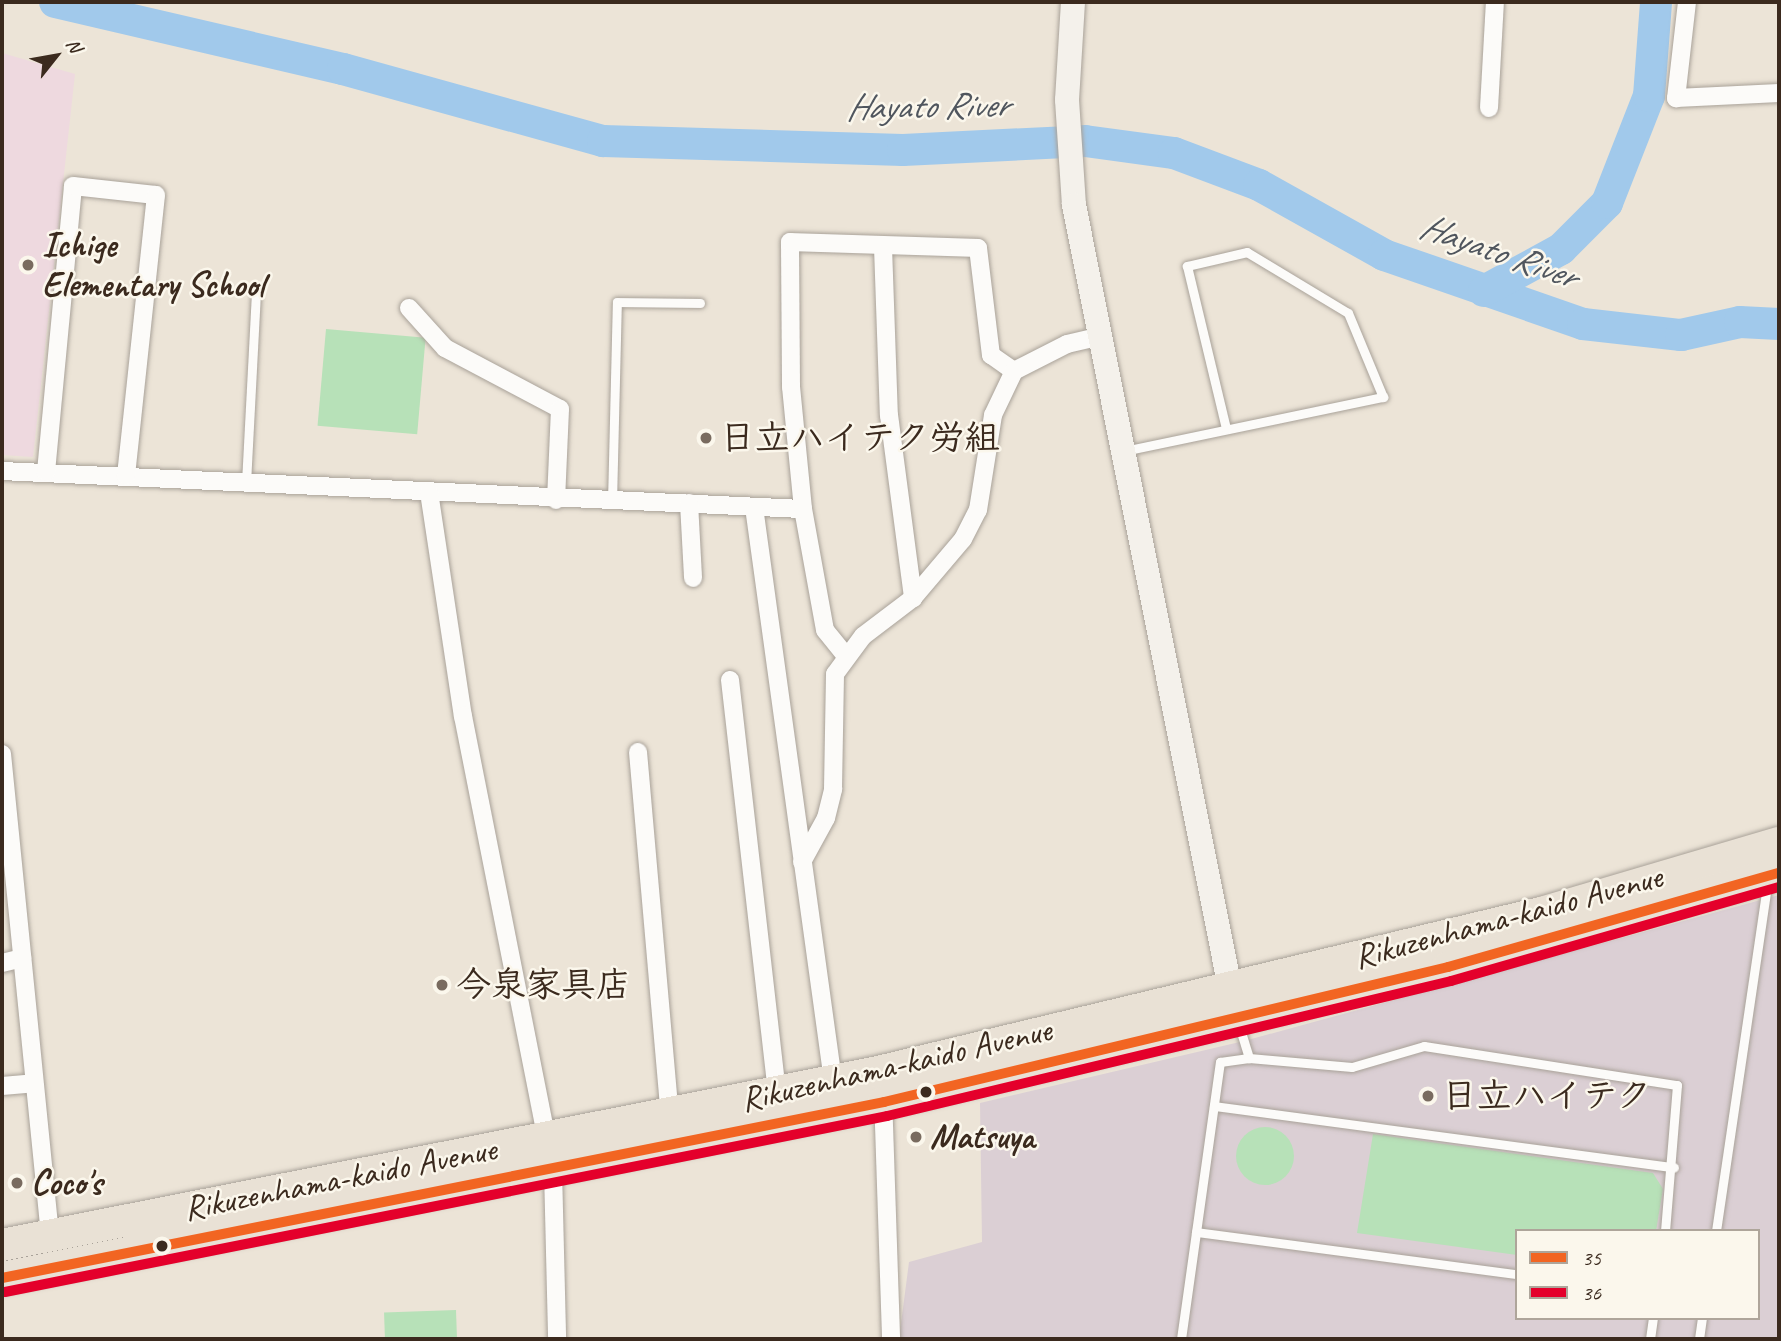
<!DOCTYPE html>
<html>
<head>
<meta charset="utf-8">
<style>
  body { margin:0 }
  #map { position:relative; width:1781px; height:1341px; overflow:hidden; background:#ece4d7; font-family:Caveat,"Klee One",sans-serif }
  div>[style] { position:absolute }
  .built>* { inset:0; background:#eed9df }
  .industrial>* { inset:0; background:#dbcfd4 }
  .green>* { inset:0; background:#b7e1b8; transform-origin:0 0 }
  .round { border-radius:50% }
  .river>* { height:32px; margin:-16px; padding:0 16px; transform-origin:16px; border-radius:16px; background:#a1c9eb }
  .roads { filter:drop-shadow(0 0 2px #a9a299) drop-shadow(0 0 2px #a9a299) }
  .lane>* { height:9px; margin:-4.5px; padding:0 4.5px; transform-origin:4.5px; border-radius:4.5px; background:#fcfbf9 }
  .street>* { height:18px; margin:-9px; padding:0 9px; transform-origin:9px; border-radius:9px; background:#fcfbf9 }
  .secondary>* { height:24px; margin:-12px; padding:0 12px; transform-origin:12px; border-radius:12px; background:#f4f1eb }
  .highway>* { height:32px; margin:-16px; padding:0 16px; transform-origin:16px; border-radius:16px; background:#e9e1d5 }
  .bus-1>* { height:10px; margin:-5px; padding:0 5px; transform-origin:5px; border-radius:5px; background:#f26522 }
  .bus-2>* { height:10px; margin:-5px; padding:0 5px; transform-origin:5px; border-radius:5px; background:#e4002b }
  .dots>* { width:19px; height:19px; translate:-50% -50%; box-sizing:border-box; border:4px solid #fbf7ec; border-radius:50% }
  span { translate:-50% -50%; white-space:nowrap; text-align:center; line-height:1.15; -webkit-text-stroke:5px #fbf7ec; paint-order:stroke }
  .poi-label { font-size:35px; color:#3b2a1e; font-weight:700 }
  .left { translate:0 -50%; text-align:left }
  .street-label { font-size:35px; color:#3b2a1e }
  .water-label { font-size:37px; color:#50565e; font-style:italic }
  .frame { position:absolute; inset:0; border:4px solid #3b2a1e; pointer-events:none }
  .legend { position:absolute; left:1515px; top:1229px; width:245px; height:91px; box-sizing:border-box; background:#fbf7ec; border:2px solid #aea59a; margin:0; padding:9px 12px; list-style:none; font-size:21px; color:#3b2a1e }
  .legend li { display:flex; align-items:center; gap:14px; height:35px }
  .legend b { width:35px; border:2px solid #aea59a }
  .north { position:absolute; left:21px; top:21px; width:70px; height:70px; -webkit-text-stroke:5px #fbf7ec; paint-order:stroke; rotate:59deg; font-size:19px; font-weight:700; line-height:28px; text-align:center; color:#3b2a1e }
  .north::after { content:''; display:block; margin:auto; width:24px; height:32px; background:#3b2a1e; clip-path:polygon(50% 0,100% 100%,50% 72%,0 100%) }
</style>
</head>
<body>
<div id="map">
  <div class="built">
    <div style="clip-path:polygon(2px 53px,75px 74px,33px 457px,2px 455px)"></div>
  </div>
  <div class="industrial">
    <div style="clip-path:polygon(evenodd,1779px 895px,1779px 1339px,899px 1339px,909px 1262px,982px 1242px,980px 1103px,1244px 1041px,1779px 895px,1517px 1231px,1758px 1231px,1758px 1318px,1517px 1318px,1517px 1231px)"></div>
  </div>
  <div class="green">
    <div style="left:326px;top:329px;width:100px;height:97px;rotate:5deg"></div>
    <div class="round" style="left:1236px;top:1127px;width:58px;height:58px"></div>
    <div style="clip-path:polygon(1373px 1134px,1653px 1173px,1663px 1189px,1656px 1231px,1517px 1231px,1517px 1255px,1357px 1233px)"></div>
    <div style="left:456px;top:1310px;width:29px;height:72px;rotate:88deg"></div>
  </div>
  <div class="river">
    <div style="left:55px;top:2px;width:296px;rotate:13.1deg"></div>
    <div style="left:343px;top:69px;width:270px;rotate:15.5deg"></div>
    <div style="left:603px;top:141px;width:300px;rotate:1.7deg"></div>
    <div style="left:903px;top:150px;width:182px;rotate:-2.8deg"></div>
    <div style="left:1085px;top:141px;width:90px;rotate:7.7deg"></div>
    <div style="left:1174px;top:153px;width:91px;rotate:20.6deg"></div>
    <div style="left:1259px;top:185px;width:143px;rotate:29.2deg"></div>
    <div style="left:1384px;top:255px;width:211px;rotate:19.1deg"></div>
    <div style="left:1583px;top:324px;width:99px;rotate:6.4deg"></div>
    <div style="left:1681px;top:335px;width:60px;rotate:-12.4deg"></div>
    <div style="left:1740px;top:322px;width:39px;rotate:3deg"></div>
    <div style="left:1484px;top:291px;width:88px;rotate:-28.6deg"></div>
    <div style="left:1561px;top:249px;width:65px;rotate:-45deg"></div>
    <div style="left:1607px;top:203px;width:115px;rotate:-68.6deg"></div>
    <div style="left:1649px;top:96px;width:94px;rotate:-85.7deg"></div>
  </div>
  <div class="roads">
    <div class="lane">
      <div style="left:1124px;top:451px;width:265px;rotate:-11.8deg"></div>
      <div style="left:1383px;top:397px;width:91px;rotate:-112.6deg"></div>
      <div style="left:1348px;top:313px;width:118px;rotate:-148.9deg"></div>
      <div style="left:1247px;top:252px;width:62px;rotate:166.9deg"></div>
      <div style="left:1187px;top:266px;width:167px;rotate:76.5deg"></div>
      <div style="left:246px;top:483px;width:189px;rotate:-87deg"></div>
      <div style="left:612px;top:502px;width:200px;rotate:-88.6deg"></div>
      <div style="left:617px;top:302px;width:83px;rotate:0.7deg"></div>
      <div style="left:1238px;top:1022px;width:38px;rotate:73deg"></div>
      <div style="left:1214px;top:1106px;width:464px;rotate:7.6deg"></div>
      <div style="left:1716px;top:1231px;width:351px;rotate:-81.6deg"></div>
      <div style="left:1196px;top:1232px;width:324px;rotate:7.5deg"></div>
      <div style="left:1181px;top:1339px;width:280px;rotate:-82deg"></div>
      <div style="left:1220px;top:1062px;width:29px;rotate:-8deg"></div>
      <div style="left:1249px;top:1058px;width:103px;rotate:5deg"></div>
      <div style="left:1352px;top:1067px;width:75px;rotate:-16.3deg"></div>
      <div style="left:1424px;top:1046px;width:256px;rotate:8.8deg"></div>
      <div style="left:1677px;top:1085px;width:146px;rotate:94.7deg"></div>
      <div style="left:1650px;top:1339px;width:21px;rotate:-82deg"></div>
      <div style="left:1699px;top:1339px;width:21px;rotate:-82deg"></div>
    </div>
    <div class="street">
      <div style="left:1687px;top:2px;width:97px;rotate:96.5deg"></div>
      <div style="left:1676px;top:98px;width:103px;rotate:-2.8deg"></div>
      <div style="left:1489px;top:108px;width:106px;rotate:-86.8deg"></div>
      <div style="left:883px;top:247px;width:168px;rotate:88deg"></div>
      <div style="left:889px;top:415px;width:185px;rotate:82.5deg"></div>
      <div style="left:409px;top:308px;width:54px;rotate:48deg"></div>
      <div style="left:445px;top:348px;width:130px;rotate:27.9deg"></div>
      <div style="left:560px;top:409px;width:91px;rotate:92.5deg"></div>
      <div style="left:2px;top:471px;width:802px;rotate:2.72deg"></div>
      <div style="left:46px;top:472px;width:287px;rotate:-84.6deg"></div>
      <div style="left:73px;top:186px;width:83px;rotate:6.2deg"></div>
      <div style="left:156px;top:195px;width:282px;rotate:96.1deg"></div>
      <div style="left:429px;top:492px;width:227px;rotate:81.4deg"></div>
      <div style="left:463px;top:716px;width:463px;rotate:78.8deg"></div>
      <div style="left:553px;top:1170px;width:169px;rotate:88.6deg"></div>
      <div style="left:689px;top:503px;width:75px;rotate:86.9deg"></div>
      <div style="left:754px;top:507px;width:579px;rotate:82.16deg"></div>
      <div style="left:846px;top:656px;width:33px;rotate:-129deg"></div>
      <div style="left:825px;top:630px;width:123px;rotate:-100.3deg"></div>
      <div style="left:803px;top:509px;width:123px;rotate:-95.6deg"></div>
      <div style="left:791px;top:387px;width:145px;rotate:-90.4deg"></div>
      <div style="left:790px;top:242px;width:188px;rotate:1.8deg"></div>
      <div style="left:978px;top:248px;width:108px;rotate:83.1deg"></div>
      <div style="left:991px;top:355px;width:28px;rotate:35deg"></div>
      <div style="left:730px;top:680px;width:416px;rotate:83.5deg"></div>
      <div style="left:638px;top:752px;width:364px;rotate:85deg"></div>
      <div style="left:2px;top:754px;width:490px;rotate:84.3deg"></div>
      <div style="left:802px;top:862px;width:50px;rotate:-61.4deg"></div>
      <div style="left:826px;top:818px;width:30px;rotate:-76deg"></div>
      <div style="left:833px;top:789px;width:115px;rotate:-89deg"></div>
      <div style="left:835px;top:674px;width:47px;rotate:-53.6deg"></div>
      <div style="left:863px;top:636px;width:63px;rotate:-37.2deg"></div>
      <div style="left:913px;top:598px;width:77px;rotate:-49.7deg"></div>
      <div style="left:963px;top:539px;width:33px;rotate:-63deg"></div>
      <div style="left:978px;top:510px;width:96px;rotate:-81deg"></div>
      <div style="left:993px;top:415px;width:49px;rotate:-64.5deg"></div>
      <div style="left:1014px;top:371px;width:59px;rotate:-27deg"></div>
      <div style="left:1067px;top:344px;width:32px;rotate:-13deg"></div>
      <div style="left:2px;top:963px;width:21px;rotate:-14deg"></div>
      <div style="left:2px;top:1086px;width:32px;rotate:-5deg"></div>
      <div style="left:883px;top:1095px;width:244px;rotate:88.1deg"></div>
    </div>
    <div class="secondary">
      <div style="left:1073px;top:2px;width:98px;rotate:93.5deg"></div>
      <div style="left:1067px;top:100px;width:105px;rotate:86.2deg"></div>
      <div style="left:1074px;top:205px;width:814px;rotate:78.73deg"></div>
    </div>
    <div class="highway">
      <div style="left:2px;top:1245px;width:893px;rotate:-11.17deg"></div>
      <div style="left:878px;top:1072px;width:682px;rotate:-13.49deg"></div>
      <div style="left:1541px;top:913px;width:248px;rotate:-16.4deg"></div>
      <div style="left:2px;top:1278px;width:899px;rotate:-11.28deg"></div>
      <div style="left:884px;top:1102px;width:580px;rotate:-13.46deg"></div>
      <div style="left:1448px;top:967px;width:344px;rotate:-15.9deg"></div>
    </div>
  </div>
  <div class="bus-1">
    <div style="left:2px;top:1278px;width:899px;rotate:-11.28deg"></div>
    <div style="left:884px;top:1102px;width:580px;rotate:-13.46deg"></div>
    <div style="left:1448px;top:967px;width:344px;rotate:-15.9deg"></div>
  </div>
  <div class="bus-2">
    <div style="left:5px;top:1292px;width:899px;rotate:-11.28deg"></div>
    <div style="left:887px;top:1116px;width:580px;rotate:-13.46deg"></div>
    <div style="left:1451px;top:981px;width:341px;rotate:-16deg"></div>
  </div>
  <div class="dots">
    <div style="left:28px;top:265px;background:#796b5f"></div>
    <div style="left:706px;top:438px;background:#796b5f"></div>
    <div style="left:442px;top:985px;background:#796b5f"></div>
    <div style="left:926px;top:1092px;background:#3b2a1e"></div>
    <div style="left:1428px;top:1096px;background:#796b5f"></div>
    <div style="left:916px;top:1137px;background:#796b5f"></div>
    <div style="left:17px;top:1183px;background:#796b5f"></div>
    <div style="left:162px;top:1246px;background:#3b2a1e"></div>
  </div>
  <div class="poi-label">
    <span class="left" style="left:42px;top:265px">Ichige<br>Elementary School</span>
    <span class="left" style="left:720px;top:438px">日立ハイテク労組</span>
    <span class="left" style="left:456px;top:985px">今泉家具店</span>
    <span class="left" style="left:1442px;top:1096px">日立ハイテク</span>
    <span class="left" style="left:930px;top:1137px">Matsuya</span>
    <span class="left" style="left:31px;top:1183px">Coco's</span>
  </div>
  <div class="street-label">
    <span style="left:1508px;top:917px;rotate:-15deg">Rikuzenhama-kaido Avenue</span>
    <span style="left:896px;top:1065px;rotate:-13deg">Rikuzenhama-kaido Avenue</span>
    <span style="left:340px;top:1179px;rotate:-11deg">Rikuzenhama-kaido Avenue</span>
  </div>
  <div class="water-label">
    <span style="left:927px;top:106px;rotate:-1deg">Hayato River</span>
    <span style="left:1498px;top:251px;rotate:19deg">Hayato River</span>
  </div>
  <div class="frame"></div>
  <ul class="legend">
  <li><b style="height:9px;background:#f26522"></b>35</li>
  <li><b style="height:9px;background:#e4002b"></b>36</li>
  </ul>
  <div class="north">N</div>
</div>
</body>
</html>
